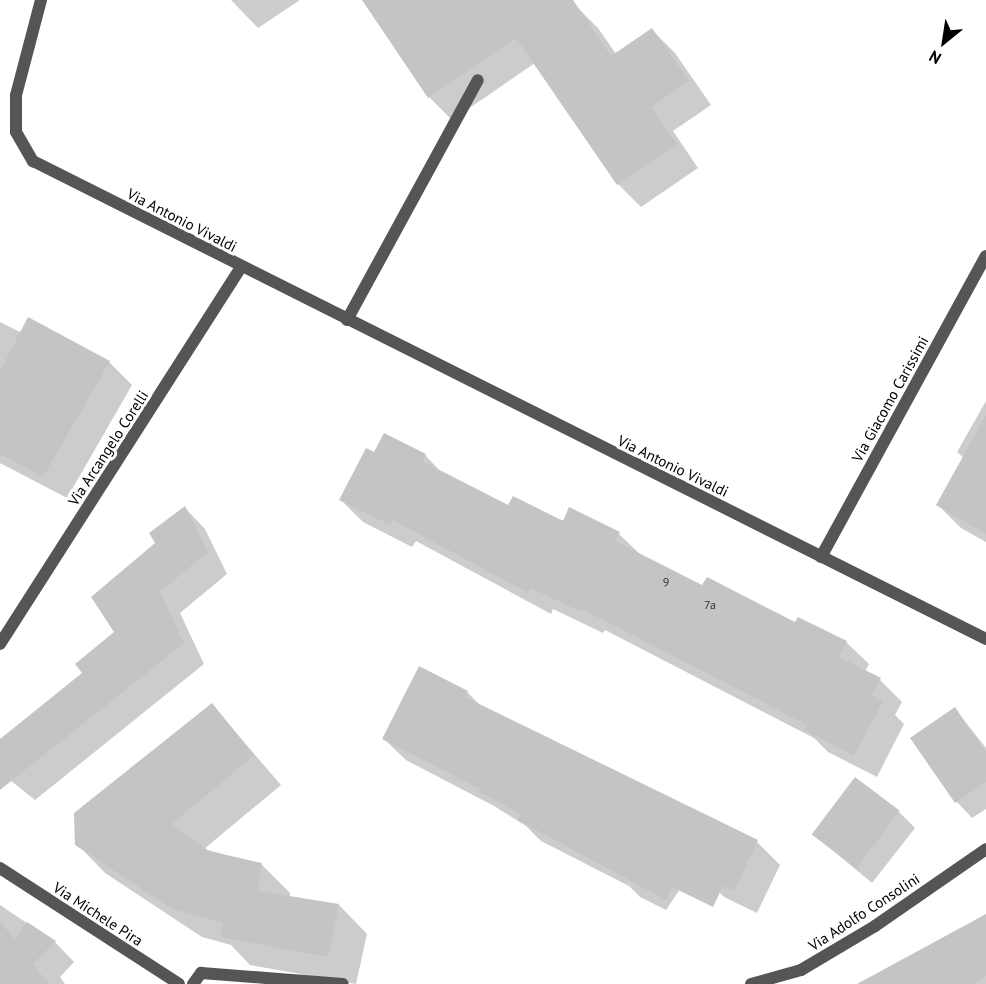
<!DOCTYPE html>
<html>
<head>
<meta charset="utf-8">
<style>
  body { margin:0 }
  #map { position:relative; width:986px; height:984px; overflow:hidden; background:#fff; font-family:"PT Sans",sans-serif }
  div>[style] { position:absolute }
  .shadow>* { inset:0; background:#0003 }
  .building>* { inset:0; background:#c4c4c4; transform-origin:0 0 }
  .minor>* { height:12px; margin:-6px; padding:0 6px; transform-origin:6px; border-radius:6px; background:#555 }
  .tertiary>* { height:12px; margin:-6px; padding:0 6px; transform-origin:6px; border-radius:6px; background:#555 }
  span { translate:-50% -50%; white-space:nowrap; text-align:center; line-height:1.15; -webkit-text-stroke:6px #fff; paint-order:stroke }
  .number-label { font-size:12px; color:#313131 }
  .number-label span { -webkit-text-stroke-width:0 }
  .street-label { font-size:15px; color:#000 }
  .north { position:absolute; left:914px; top:12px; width:60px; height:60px; -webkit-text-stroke:4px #fff; paint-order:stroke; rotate:210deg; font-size:16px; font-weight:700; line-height:24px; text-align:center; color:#000 }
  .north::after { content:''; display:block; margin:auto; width:21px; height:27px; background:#000; clip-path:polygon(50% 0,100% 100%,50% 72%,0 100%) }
</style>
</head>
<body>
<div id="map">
  <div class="shadow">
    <div style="clip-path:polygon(231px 0,300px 0,258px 28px)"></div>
    <div style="clip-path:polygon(363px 0,512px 0,575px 5px,598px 28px,616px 54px,652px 30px,675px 53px,711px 105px,673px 131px,698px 168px,641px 207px,618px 184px,535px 63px,452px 120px,429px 97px)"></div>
    <div style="clip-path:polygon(0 322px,22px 333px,109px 362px,132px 385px,67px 498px,0 463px)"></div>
    <div style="clip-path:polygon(986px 401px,986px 542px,961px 528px,938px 505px,964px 458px,957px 452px)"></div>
    <div style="clip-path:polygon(375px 454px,425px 455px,442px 473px,509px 507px,619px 534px,641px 555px,703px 587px,846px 642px,869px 664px,865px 672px,880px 680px,902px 702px,895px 715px,904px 724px,877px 777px,828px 752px,814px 738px,605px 630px,603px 633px,553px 609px,551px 614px,416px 541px,412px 547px,363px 522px,341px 500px)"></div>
    <div style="clip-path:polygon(185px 508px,205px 529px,227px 574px,180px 613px,204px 664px,35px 800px,0 772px,0 741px,84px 673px,116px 632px,157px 543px)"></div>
    <div style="clip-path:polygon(467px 692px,481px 706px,717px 834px,666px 910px,640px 897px,629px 886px,541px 841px,526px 826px,494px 806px,406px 760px,384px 739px)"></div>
    <div style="clip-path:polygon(212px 705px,281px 785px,204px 849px,262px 865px,290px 893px,290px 897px,339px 905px,367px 934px,356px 984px,250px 965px,231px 945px,202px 937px,105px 873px,77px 844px)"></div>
    <div style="clip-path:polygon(955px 709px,986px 748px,986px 809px,972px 818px,957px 802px,912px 738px)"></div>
    <div style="clip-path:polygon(899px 812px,915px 828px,872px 883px,813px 834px)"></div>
    <div style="clip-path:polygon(725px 826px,757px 842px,780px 865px,757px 913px,724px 897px,701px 874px)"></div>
    <div style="clip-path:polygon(0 905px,55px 942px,74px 962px,60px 977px,65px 984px,0 984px)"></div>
    <div style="clip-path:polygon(986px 925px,986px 984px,860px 984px)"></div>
  </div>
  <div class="building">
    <div style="clip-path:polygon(362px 0,573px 0,611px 56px,652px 28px,689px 81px,651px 107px,677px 144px,617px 185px,516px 38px,428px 98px)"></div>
    <div style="clip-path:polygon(28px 317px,110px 361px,43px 477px,0 454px,0 371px)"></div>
    <div style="clip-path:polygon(986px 415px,986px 534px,936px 505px)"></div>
    <div style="clip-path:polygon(384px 433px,426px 454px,422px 461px,508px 505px,513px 496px,563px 521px,569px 507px,620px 532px,615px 541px,702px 585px,707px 577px,795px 622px,798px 617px,847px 641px,839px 657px,881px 678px,872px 695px,883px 701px,854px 756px,804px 730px,807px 725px,582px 609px,581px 612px,531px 588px,528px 593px,393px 520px,390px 525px,339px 500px,366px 448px,374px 452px)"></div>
    <div style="clip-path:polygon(185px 506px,208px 552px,160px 592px,184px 643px,0 790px,0 739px,82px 673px,75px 664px,114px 632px,91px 597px,155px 543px,149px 533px)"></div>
    <div style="clip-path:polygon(419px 666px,468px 691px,465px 697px,758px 840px,734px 891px,723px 886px,713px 907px,672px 887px,666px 900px,518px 820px,521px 814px,479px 792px,480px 789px,382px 739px)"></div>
    <div style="clip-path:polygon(212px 703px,254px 755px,172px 824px,209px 851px,262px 863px,258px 891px,339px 904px,328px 957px,220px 937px,223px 923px,172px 909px,75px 845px,74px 813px)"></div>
    <div style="clip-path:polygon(955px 707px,986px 753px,986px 782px,955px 803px,910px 738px)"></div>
    <div style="left:855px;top:777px;width:56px;height:72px;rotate:37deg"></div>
    <div style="clip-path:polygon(986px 914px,986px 976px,973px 984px,857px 984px)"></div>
    <div style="clip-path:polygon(0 921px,14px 939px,27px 922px,56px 941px,33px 964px,49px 984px,0 984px)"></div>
  </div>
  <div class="minor">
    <div style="left:41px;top:0;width:98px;rotate:104.7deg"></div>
    <div style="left:16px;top:95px;width:37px;rotate:90deg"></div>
    <div style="left:16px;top:132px;width:34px;rotate:60deg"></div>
    <div style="left:33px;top:161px;width:1066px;rotate:26.64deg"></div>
    <div style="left:347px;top:320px;width:273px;rotate:-61.4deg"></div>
    <div style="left:821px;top:557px;width:343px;rotate:-61.3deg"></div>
    <div style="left:0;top:644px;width:446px;rotate:-57.4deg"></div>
  </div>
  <div class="tertiary">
    <div style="left:0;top:868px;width:213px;rotate:32.9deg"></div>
    <div style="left:193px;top:984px;width:14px;rotate:-54deg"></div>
    <div style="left:201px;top:973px;width:142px;rotate:4.4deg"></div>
    <div style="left:751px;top:984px;width:52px;rotate:-15.6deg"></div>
    <div style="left:801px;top:970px;width:86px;rotate:-30.7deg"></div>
    <div style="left:875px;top:926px;width:135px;rotate:-34.7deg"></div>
  </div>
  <div class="number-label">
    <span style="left:666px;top:582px">9</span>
    <span style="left:710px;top:605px">7a</span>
  </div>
  <div class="street-label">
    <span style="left:182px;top:220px;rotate:27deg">Via Antonio Vivaldi</span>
    <span style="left:890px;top:399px;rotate:-61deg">Via Giacomo Carissimi</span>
    <span style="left:108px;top:448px;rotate:-57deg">Via Arcangelo Corelli</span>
    <span style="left:673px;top:466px;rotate:26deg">Via Antonio Vivaldi</span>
    <span style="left:864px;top:912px;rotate:-33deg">Via Adolfo Consolini</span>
    <span style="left:98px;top:914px;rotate:33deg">Via Michele Pira</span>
  </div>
  <div class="north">N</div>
</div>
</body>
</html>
